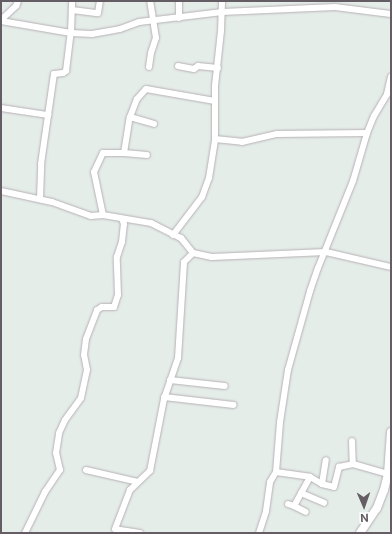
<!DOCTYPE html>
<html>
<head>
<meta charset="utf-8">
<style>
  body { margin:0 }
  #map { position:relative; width:392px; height:534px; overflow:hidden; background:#e5ede9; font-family:Inter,sans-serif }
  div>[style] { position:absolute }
  .roads { filter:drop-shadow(0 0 1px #b6b0b5) drop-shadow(0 0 1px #b6b0b5) }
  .minor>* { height:6px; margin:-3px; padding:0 3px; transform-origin:3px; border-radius:3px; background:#fff }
  .tertiary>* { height:8px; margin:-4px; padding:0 4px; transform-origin:4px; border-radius:4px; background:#fff }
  span { translate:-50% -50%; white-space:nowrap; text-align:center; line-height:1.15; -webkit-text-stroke:3px #fff; paint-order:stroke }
  .frame { position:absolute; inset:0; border:2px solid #645d63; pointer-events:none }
  .north { position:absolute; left:344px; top:486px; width:40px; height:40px; -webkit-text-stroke:3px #fff; paint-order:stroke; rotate:178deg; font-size:11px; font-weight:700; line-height:16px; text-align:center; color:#645d63 }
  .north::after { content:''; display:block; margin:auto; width:14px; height:18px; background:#645d63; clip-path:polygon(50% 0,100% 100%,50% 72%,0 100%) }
</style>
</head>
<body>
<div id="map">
  <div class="roads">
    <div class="minor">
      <div style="left:72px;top:10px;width:26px;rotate:7deg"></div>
      <div style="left:98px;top:13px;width:12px;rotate:-81deg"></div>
      <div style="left:179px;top:18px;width:17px;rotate:-90deg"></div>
      <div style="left:1px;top:20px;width:21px;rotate:-43deg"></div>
      <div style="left:16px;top:6px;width:5px;rotate:-68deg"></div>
      <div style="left:1px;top:21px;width:71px;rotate:9.7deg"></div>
      <div style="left:71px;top:33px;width:21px;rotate:3deg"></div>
      <div style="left:92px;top:34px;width:28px;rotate:-10deg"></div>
      <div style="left:120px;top:29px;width:20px;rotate:-20deg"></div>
      <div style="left:139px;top:22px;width:84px;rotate:-6.9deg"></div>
      <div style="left:222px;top:12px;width:113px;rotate:-2.5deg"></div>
      <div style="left:335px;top:7px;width:56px;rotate:7.1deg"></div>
      <div style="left:178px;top:66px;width:16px;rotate:11deg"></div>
      <div style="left:194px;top:69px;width:5px;rotate:-37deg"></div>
      <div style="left:198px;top:66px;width:20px;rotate:6deg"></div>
      <div style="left:149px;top:67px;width:14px;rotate:-82deg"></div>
      <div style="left:151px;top:53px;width:16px;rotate:-72deg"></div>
      <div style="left:156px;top:38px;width:37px;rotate:-99deg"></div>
      <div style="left:1px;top:108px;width:48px;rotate:8.5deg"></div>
      <div style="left:130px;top:117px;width:25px;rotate:16deg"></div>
      <div style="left:215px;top:139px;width:27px;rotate:6deg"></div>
      <div style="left:242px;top:142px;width:36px;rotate:-13deg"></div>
      <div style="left:277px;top:134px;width:90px;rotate:-0.6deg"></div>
      <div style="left:124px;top:153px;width:23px;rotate:5deg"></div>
      <div style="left:1px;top:191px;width:52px;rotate:12.2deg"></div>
      <div style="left:52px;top:202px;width:41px;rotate:19.7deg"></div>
      <div style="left:91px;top:216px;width:12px;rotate:-5deg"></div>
      <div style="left:103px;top:215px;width:49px;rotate:9.5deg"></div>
      <div style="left:151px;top:223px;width:34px;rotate:27deg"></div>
      <div style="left:181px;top:238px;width:19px;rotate:51deg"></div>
      <div style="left:193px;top:253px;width:19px;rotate:12deg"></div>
      <div style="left:212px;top:257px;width:114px;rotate:-2.5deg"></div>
      <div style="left:326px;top:252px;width:67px;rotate:13deg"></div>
      <div style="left:40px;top:199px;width:35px;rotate:-88deg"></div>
      <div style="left:41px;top:164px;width:91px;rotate:-81.8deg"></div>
      <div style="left:54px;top:74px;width:9px;rotate:-6deg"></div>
      <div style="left:63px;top:73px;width:4px;rotate:-34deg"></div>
      <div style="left:66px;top:71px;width:38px;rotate:-83deg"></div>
      <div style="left:71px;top:33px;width:32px;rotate:-88deg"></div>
      <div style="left:103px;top:215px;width:44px;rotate:-101.8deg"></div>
      <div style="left:94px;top:172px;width:21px;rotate:-65deg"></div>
      <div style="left:103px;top:153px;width:21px"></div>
      <div style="left:124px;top:153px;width:36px;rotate:-81deg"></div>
      <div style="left:130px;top:117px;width:19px;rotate:-69deg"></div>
      <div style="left:137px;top:99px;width:13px;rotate:-48deg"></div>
      <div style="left:146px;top:89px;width:70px;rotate:9.9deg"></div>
      <div style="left:173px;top:235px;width:48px;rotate:-52.7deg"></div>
      <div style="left:202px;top:197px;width:20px;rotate:-70deg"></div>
      <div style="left:209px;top:178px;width:39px;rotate:-81deg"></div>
      <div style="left:215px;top:139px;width:53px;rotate:-90deg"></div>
      <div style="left:215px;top:86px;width:55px;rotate:-83.8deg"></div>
      <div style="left:221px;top:31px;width:30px;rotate:-88deg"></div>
      <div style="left:170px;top:380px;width:55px;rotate:6.2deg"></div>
      <div style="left:164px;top:397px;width:70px;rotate:6.5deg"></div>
      <div style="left:352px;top:441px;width:23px;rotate:88deg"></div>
      <div style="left:86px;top:470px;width:53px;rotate:13deg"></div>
      <div style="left:276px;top:472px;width:34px;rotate:8deg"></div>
      <div style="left:310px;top:477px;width:14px;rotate:30deg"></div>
      <div style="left:322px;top:484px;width:12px;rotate:14deg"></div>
      <div style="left:334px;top:487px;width:21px;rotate:-76deg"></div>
      <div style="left:339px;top:467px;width:14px;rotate:-12deg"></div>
      <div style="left:353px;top:464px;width:36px;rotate:16deg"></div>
      <div style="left:322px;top:484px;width:24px;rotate:-81deg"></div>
      <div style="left:301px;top:493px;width:25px;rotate:23deg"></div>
      <div style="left:288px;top:504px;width:6px;rotate:18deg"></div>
      <div style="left:294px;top:506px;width:33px;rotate:-61deg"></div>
      <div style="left:294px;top:506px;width:13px;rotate:27deg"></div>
      <div style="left:25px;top:533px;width:46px;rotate:-64deg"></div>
      <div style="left:45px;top:492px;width:27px;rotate:-56deg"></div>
      <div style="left:60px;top:470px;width:17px;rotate:-103deg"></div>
      <div style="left:56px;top:453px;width:20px;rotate:-81deg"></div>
      <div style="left:59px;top:433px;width:14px;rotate:-65deg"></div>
      <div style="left:65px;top:420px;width:27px;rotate:-54deg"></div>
      <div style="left:81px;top:398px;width:29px;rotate:-78deg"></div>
      <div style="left:87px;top:370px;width:15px;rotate:-101deg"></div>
      <div style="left:84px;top:355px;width:16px;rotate:-83deg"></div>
      <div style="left:86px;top:339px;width:31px;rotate:-69deg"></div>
      <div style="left:97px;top:310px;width:6px;rotate:-31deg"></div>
      <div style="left:102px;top:307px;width:12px"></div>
      <div style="left:114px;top:307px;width:13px;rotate:-72deg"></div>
      <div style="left:118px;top:295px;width:38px;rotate:-92deg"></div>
      <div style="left:117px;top:257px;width:16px;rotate:-72deg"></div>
      <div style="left:122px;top:242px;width:18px;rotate:-84deg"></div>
      <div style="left:124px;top:224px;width:5px;rotate:-112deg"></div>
      <div style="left:140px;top:533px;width:25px;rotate:-171deg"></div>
      <div style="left:115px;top:529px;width:42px;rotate:-69deg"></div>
      <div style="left:130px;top:490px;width:28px;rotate:-44deg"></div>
      <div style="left:150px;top:471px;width:73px;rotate:-79deg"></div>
      <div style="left:164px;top:399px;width:43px;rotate:-71.1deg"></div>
      <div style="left:178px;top:358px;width:96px;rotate:-86.4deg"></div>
      <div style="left:184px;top:262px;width:13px;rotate:-45deg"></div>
      <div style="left:259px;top:533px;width:23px;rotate:-72deg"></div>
      <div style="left:266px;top:511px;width:29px;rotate:-82deg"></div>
      <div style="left:270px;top:482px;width:12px;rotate:-59deg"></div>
      <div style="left:276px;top:472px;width:50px;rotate:-85.4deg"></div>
      <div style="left:280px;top:422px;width:53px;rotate:-81.3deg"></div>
      <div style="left:288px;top:370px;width:82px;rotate:-74.4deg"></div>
      <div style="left:310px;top:291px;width:24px;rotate:-71deg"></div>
      <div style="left:318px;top:268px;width:94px;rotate:-68.1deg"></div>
      <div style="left:353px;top:181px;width:50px;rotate:-73.7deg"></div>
      <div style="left:367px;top:133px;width:18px;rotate:-68deg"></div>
      <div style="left:374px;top:116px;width:26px;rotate:-59deg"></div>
      <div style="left:387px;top:94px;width:18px;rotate:-77deg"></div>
    </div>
    <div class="tertiary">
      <div style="left:360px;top:533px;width:30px;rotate:-56deg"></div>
      <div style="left:377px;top:508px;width:19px;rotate:-69deg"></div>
      <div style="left:384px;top:490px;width:16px;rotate:-76deg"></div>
      <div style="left:388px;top:474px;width:42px;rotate:-85.9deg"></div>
    </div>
  </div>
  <div class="frame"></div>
  <div class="north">N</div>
</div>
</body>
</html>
